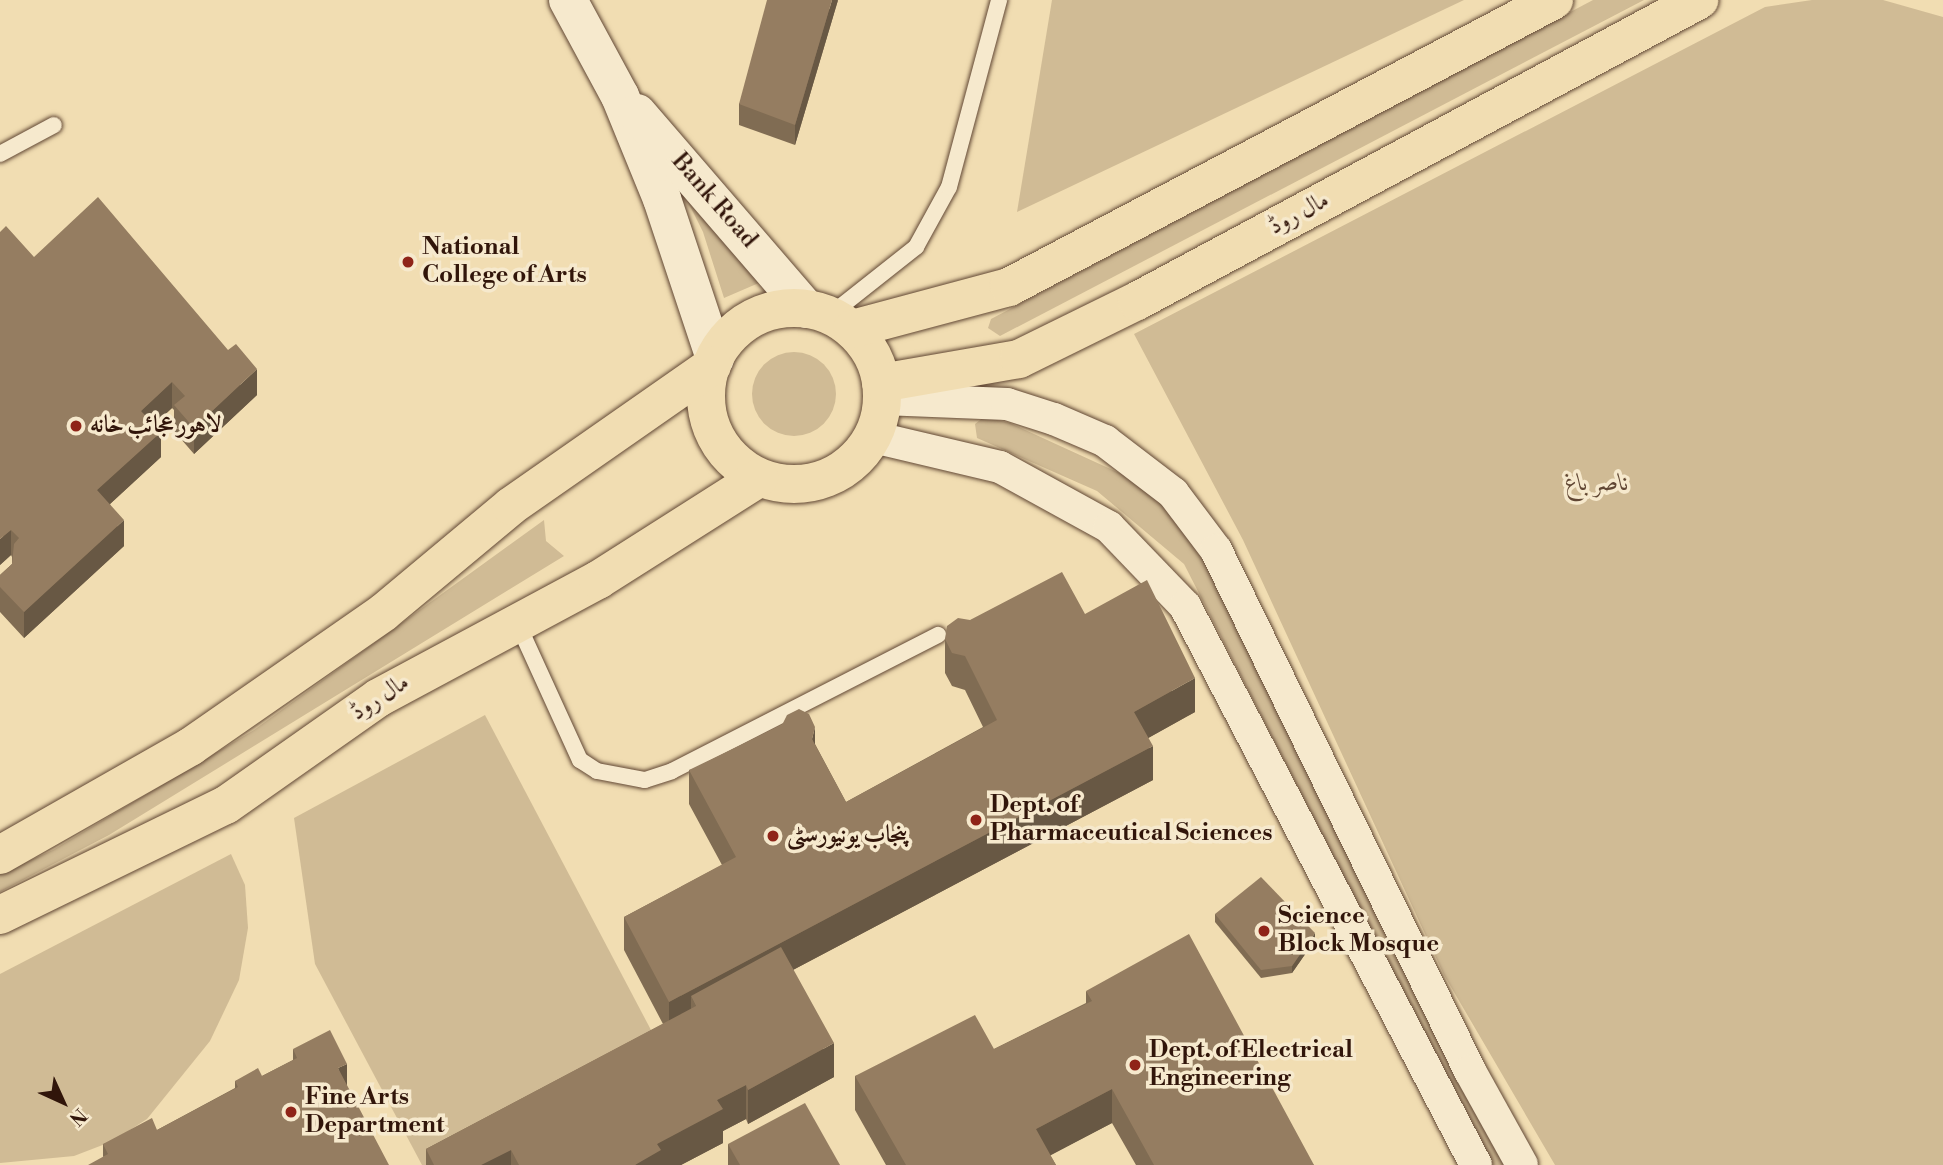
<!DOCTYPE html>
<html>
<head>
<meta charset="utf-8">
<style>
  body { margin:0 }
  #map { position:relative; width:1943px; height:1165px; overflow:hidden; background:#f1ddb2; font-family:"Libre Bodoni",Amiri,serif }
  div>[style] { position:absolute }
  .green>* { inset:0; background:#d0bb95 }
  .round { border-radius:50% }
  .roads { filter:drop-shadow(0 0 2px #614734) drop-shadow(0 0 2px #614734) }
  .lane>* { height:16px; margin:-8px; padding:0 8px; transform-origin:8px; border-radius:8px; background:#f6e9cd }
  .street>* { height:32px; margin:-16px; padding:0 16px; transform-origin:16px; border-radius:16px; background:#f6e9cd }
  .secondary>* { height:38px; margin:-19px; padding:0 19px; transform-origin:19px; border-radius:19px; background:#f6e9cd }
  .primary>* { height:38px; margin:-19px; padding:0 19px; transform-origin:19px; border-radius:19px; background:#f1ddb2 }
  .primary>.ring { margin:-19px; padding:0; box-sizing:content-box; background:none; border:38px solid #f1ddb2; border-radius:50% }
  .wall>* { inset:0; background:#806c53 }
  .shaded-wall>* { inset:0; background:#685844 }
  .building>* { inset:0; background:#957d61 }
  .dots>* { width:19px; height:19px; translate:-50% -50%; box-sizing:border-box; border:4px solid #f6e9cd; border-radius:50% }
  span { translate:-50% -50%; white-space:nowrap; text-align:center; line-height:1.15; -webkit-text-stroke:7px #f6e9cd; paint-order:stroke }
  .street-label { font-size:24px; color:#31150a }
  .poi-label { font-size:24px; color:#31150a; font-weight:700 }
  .left { translate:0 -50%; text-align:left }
  .park-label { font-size:24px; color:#614734; font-style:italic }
  .north { position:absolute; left:28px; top:1067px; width:70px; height:70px; -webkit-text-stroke:5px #f6e9cd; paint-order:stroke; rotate:135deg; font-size:19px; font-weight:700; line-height:28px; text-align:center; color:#31150a }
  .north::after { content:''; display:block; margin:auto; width:24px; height:32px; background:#31150a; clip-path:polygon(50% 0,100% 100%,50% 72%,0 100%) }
</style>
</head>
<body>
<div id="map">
  <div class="green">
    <div style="clip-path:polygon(1052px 0,1464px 0,1017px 212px)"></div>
    <div style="clip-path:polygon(1593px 0,1644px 0,1000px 336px,988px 328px,991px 319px)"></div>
    <div style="clip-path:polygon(1812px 0,1883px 0,1943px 17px,1943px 1165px,1555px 1165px,1444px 975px,1243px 540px,1134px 334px,1765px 7px)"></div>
    <div style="clip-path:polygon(682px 190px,766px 280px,724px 298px,703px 232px)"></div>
    <div class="round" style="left:752px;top:352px;width:84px;height:84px"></div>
    <div style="clip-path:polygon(984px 417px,1010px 423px,1128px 477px,1181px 517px,1199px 541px,1510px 1165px,1492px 1165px,1479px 1142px,1184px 564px,1097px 491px,977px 438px,975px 424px)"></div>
    <div style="clip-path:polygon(544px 520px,546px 541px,564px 556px,109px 835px,0 892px,0 874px,53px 850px,254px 730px)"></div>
    <div style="clip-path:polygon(485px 715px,661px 1049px,447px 1165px,422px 1165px,315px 964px,294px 818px)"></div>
    <div style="clip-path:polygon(231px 854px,245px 885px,248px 928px,239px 980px,210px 1041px,147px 1119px,113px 1141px,74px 1156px,0 1163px,0 974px)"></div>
  </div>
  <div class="roads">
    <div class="lane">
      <div style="left:0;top:154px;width:61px;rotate:-28.2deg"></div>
      <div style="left:830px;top:315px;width:110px;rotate:-38.3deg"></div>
      <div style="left:916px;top:247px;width:68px;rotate:-61.2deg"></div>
      <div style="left:949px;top:187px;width:194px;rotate:-75deg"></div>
      <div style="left:517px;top:622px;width:152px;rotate:65.5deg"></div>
      <div style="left:580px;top:760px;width:20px;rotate:33deg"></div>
      <div style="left:597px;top:771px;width:49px;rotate:10.6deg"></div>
      <div style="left:645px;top:780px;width:28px;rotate:-18deg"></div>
      <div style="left:672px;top:771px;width:299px;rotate:-27.1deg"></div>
    </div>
    <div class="street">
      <div style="left:883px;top:399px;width:124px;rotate:2.3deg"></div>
      <div style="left:1007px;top:404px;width:49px;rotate:17.7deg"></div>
      <div style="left:1054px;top:419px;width:56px;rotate:23.3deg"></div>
      <div style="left:1105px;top:441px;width:86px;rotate:37.4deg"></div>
      <div style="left:1173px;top:493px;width:71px;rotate:53deg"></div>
      <div style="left:1216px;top:550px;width:580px;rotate:64.01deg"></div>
      <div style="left:1470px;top:1071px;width:107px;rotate:61deg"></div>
      <div style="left:873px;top:437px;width:130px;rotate:13.3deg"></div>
      <div style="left:1000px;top:467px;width:124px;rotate:28.8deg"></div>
      <div style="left:1109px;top:527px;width:110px;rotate:46.1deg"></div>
      <div style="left:1185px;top:606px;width:630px;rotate:62.5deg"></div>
    </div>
    <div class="secondary">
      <div style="left:568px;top:0;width:109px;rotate:61.6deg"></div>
      <div style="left:620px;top:96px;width:111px;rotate:67.8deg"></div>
      <div style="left:662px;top:199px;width:168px;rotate:71.6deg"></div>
      <div style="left:637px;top:113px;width:259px;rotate:49.2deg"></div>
    </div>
    <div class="primary">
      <div class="ring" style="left:706px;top:308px;width:138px;height:138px"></div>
      <div style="left:852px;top:329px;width:163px;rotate:-15deg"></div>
      <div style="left:1009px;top:287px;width:616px;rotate:-27.77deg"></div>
      <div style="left:881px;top:383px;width:140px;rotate:-9.9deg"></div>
      <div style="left:1019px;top:359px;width:131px;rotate:-26.2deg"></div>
      <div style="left:1137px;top:301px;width:638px;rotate:-28.17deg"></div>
      <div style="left:0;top:855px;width:219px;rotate:-29.6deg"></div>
      <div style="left:190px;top:747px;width:236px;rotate:-34.8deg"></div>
      <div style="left:384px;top:612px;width:165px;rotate:-39.8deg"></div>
      <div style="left:511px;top:506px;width:245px;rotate:-34.9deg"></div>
      <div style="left:0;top:915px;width:251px;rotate:-26deg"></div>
      <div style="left:226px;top:805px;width:186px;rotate:-35.1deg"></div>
      <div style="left:378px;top:698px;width:250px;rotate:-28.2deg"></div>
      <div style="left:598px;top:580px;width:191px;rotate:-32.4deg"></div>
    </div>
  </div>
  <div class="wall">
    <div style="clip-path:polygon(838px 0,795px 145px,739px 125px,739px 104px)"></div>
    <div style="clip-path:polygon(34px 257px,257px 395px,194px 454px,174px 431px,174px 410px,172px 408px,154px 425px,161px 457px,110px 504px,124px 546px,24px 638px,0 612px,0 575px,12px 564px,12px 557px,11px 555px,0 565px)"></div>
    <div style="clip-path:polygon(1085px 614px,1195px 712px,1148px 738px,1153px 780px,793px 970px,834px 1077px,748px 1124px,746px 1119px,723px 1131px,723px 1143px,681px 1165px,426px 1165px,426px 1149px,663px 1024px,624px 950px,624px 917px,722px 865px,689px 804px,689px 770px,815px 744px,846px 802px,983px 727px,965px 690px,952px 686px,945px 673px,945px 639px,970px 620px)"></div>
    <div style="clip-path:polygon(1215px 914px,1315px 940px,1292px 973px,1261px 978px,1215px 922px)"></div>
    <div style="clip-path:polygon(1086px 991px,1314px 1165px,1136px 1165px,1112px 1123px,1050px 1155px,1056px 1165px,886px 1165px,855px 1110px,855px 1076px,994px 1049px,1086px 1003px)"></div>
    <div style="clip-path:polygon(293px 1049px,347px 1086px,103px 1157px,103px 1144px,157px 1130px,235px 1088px,235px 1081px,262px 1076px,293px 1060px)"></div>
    <div style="clip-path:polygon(728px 1144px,840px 1165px,728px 1165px)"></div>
  </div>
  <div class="shaded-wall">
    <div style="clip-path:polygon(832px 0,838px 0,795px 145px,795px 125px)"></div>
    <div style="clip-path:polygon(257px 369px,257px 395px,194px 454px,194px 428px)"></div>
    <div style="clip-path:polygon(172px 382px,172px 408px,141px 436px,141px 411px)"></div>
    <div style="clip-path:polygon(161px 432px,161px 457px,97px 516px,97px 490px)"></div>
    <div style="clip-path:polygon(124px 520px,124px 546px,24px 638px,24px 612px)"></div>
    <div style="clip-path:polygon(11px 530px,11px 555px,0 565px,0 539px)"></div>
    <div style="clip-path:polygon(1195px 678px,1195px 712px,1134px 746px,1134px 712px)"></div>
    <div style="clip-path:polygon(815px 727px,815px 761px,812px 739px)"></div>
    <div style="clip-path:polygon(1153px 746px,1153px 780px,696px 1021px,696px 1006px,691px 996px,691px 1024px,669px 1036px,669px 1002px)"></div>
    <div style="clip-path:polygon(1315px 933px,1315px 940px,1292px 973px,1292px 966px)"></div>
    <div style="clip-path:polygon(834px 1043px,834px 1077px,748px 1124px,748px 1090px)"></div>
    <div style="clip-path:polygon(347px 1064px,347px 1097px,338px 1068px)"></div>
    <div style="clip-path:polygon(746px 1085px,746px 1119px,723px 1131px,723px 1143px,681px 1165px,635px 1165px,657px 1144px,717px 1100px)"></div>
    <div style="clip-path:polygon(1112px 1089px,1112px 1123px,1036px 1163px,1036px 1129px)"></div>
    <div style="clip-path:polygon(511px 1150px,511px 1165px,481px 1165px)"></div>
  </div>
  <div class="building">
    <div style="clip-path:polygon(767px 0,832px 0,795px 125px,739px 104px)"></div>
    <div style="clip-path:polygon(98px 197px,228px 350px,236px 344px,257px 369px,194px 428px,174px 405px,185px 396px,172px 382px,141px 411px,161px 432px,97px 490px,124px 520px,24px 612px,0 587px,0 575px,12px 564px,14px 544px,19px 538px,11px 530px,0 539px,0 232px,6px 226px,34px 257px)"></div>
    <div style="clip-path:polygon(1062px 572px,1085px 614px,1147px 580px,1195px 678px,1134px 712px,1153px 746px,669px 1002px,624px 917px,736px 857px,689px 770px,782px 725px,787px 715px,799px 709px,809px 714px,815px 727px,812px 739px,846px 802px,997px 720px,965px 656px,952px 653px,945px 639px,947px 626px,958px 618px,970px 620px)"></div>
    <div style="clip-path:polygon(1261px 877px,1315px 933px,1292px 966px,1261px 970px,1215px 914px)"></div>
    <div style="clip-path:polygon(1189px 934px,1314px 1165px,1154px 1165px,1112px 1089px,1036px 1129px,1056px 1165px,906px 1165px,855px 1076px,975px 1015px,994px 1049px,1092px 1001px,1086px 991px)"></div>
    <div style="clip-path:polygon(781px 947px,834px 1043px,748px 1090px,746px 1085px,717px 1100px,723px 1109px,657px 1144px,661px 1150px,635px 1165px,519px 1165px,511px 1150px,481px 1165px,434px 1165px,426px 1149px,696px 1006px,691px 996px)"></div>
    <div style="clip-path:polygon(330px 1030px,347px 1064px,338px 1068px,389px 1165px,88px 1165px,108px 1154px,103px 1144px,152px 1118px,157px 1130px,238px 1087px,235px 1081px,258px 1068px,262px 1076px,297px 1058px,293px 1049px)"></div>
    <div style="clip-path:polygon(805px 1103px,840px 1165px,740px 1165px,728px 1144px)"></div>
  </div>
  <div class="dots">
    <div style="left:408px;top:262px;background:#8f2418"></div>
    <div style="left:76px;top:426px;background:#8f2418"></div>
    <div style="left:976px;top:820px;background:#8f2418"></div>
    <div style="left:773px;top:836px;background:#8f2418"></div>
    <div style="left:1264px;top:931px;background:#8f2418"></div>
    <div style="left:1135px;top:1065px;background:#8f2418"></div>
    <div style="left:291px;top:1112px;background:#8f2418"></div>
  </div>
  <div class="street-label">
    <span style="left:714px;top:201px;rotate:49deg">Bank Road</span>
    <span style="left:1299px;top:214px;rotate:-28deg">مال روڈ</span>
    <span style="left:380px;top:698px;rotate:-33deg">مال روڈ</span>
  </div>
  <div class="poi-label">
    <span class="left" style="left:422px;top:262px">National<br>College of Arts</span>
    <span class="left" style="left:90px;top:426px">لاہور عجائب خانه</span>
    <span class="left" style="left:990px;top:820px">Dept. of<br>Pharmaceutical Sciences</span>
    <span class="left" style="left:787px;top:836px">پنجاب یونیورسٹی</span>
    <span class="left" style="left:1278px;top:931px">Science<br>Block Mosque</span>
    <span class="left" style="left:1149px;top:1065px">Dept. of Electrical<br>Engineering</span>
    <span class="left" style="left:305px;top:1112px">Fine Arts<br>Department</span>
  </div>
  <div class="park-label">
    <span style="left:1597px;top:484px">ناصر باغ</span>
  </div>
  <div class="north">N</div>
</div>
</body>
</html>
